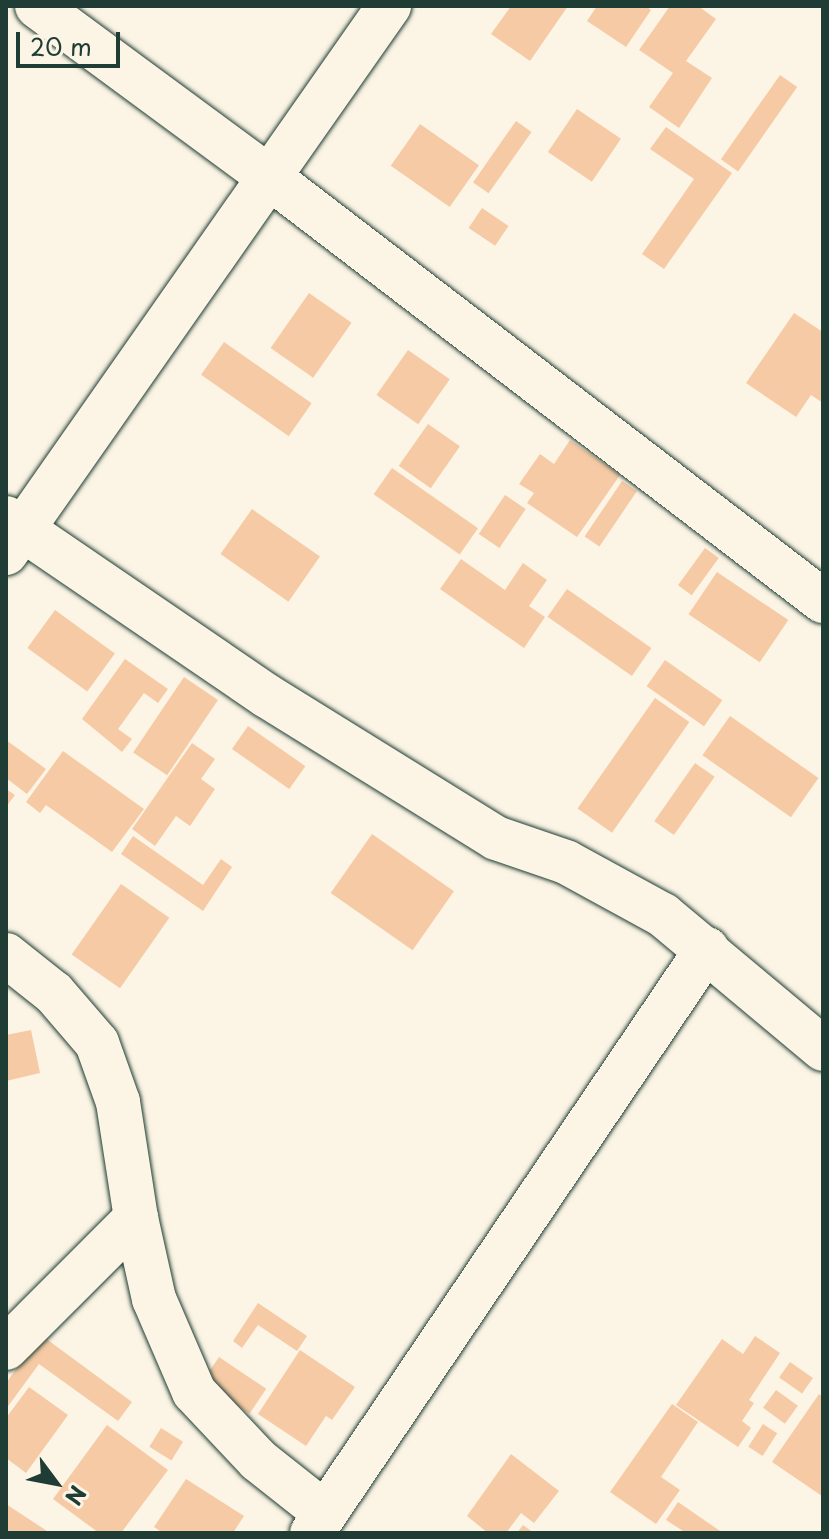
<!DOCTYPE html>
<html>
<head>
<meta charset="utf-8">
<style>
  body { margin:0 }
  #map { position:relative; width:829px; height:1539px; overflow:hidden; background:#fcf5e5; font-family:"Playpen Sans",sans-serif }
  div>[style] { position:absolute }
  .building>* { inset:0; background:#f6caa5; transform-origin:0 0 }
  .roads { filter:drop-shadow(0 0 2px #1f3d34) drop-shadow(0 0 2px #1f3d34) }
  .minor>* { height:44px; margin:-22px; padding:0 22px; transform-origin:22px; border-radius:22px; background:#fcf5e5 }
  span { translate:-50% -50%; white-space:nowrap; text-align:center; line-height:1.15; -webkit-text-stroke:6px #fcf5e5; paint-order:stroke }
  .frame { position:absolute; inset:0; border:8px solid #1f3d34; pointer-events:none }
  .north { position:absolute; left:16px; top:1443px; width:80px; height:80px; -webkit-text-stroke:6px #fcf5e5; paint-order:stroke; rotate:122deg; font-size:22px; font-weight:700; line-height:32px; text-align:center; color:#1f3d34 }
  .north::after { content:''; display:block; margin:auto; width:28px; height:36px; background:#1f3d34; clip-path:polygon(50% 0,100% 100%,50% 72%,0 100%) }
  .scale { position:absolute; left:16px; top:32px; width:104px; height:36px; box-sizing:border-box; border:4px solid #1f3d34; border-top:0; padding-left:10px; font-size:24px; line-height:28px; white-space:nowrap; color:#1f3d34; -webkit-text-stroke:6px #fcf5e5; paint-order:stroke }
</style>
</head>
<body>
<div id="map">
  <div class="building">
    <div style="clip-path:polygon(511px 6px,568px 6px,530px 61px,491px 34px)"></div>
    <div style="clip-path:polygon(597px 6px,646px 6px,651px 10px,626px 47px,587px 21px)"></div>
    <div style="clip-path:polygon(670px 6px,698px 6px,716px 19px,686px 61px,712px 78px,679px 128px,649px 107px,673px 73px,639px 50px)"></div>
    <div style="left:780px;top:75px;width:21px;height:103px;rotate:35deg"></div>
    <div style="left:577px;top:109px;width:53px;height:52px;rotate:34deg"></div>
    <div style="left:516px;top:121px;width:19px;height:75px;rotate:35deg"></div>
    <div style="left:420px;top:124px;width:72px;height:51px;rotate:35deg"></div>
    <div style="clip-path:polygon(666px 127px,732px 173px,664px 269px,642px 254px,694px 179px,650px 149px)"></div>
    <div style="left:482px;top:208px;width:32px;height:24px;rotate:34deg"></div>
    <div style="left:309px;top:293px;width:52px;height:67px;rotate:35deg"></div>
    <div style="clip-path:polygon(794px 313px,823px 332px,823px 403px,811px 395px,796px 417px,746px 383px)"></div>
    <div style="left:224px;top:342px;width:107px;height:40px;rotate:35deg"></div>
    <div style="left:408px;top:350px;width:51px;height:55px;rotate:35deg"></div>
    <div style="left:428px;top:424px;width:39px;height:51px;rotate:35deg"></div>
    <div style="clip-path:polygon(570px 440px,620px 475px,577px 537px,527px 503px,534px 493px,519px 484px,540px 454px,554px 464px)"></div>
    <div style="left:392px;top:468px;width:105px;height:32px;rotate:35deg"></div>
    <div style="left:622px;top:481px;width:18px;height:67px;rotate:34deg"></div>
    <div style="left:505px;top:495px;width:25px;height:47px;rotate:34deg"></div>
    <div style="left:252px;top:509px;width:83px;height:55px;rotate:35deg"></div>
    <div style="left:705px;top:548px;width:17px;height:46px;rotate:36deg"></div>
    <div style="clip-path:polygon(461px 559px,505px 590px,523px 563px,547px 580px,529px 606px,545px 617px,524px 648px,440px 589px)"></div>
    <div style="left:717px;top:572px;width:86px;height:51px;rotate:34deg"></div>
    <div style="left:567px;top:589px;width:103px;height:34px;rotate:35deg"></div>
    <div style="left:55px;top:610px;width:74px;height:47px;rotate:36deg"></div>
    <div style="clip-path:polygon(125px 659px,168px 689px,158px 703px,144px 693px,118px 729px,132px 739px,122px 752px,82px 719px)"></div>
    <div style="left:665px;top:660px;width:70px;height:32px;rotate:35deg"></div>
    <div style="left:184px;top:677px;width:41px;height:91px;rotate:34deg"></div>
    <div style="left:655px;top:698px;width:42px;height:135px;rotate:35deg"></div>
    <div style="left:730px;top:716px;width:108px;height:48px;rotate:35deg"></div>
    <div style="left:248px;top:726px;width:70px;height:28px;rotate:35deg"></div>
    <div style="clip-path:polygon(6px 740px,46px 769px,27px 794px,6px 778px)"></div>
    <div style="clip-path:polygon(192px 743px,215px 759px,201px 779px,215px 789px,190px 826px,176px 816px,155px 846px,132px 829px)"></div>
    <div style="clip-path:polygon(63px 751px,144px 809px,112px 852px,46px 805px,40px 813px,26px 802px)"></div>
    <div style="left:695px;top:763px;width:24px;height:71px;rotate:35deg"></div>
    <div style="clip-path:polygon(6px 789px,15px 795px,6px 807px)"></div>
    <div style="left:372px;top:834px;width:100px;height:72px;rotate:35deg"></div>
    <div style="clip-path:polygon(133px 836px,203px 885px,221px 859px,232px 867px,203px 911px,121px 854px)"></div>
    <div style="left:121px;top:884px;width:59px;height:86px;rotate:35deg"></div>
    <div style="clip-path:polygon(31px 1030px,40px 1073px,6px 1081px,6px 1035px)"></div>
    <div style="clip-path:polygon(258px 1303px,307px 1336px,297px 1351px,258px 1325px,242px 1348px,233px 1341px)"></div>
    <div style="clip-path:polygon(41px 1335px,132px 1402px,118px 1421px,39px 1364px,6px 1409px,6px 1383px)"></div>
    <div style="clip-path:polygon(755px 1336px,780px 1353px,749px 1400px,754px 1403px,742px 1421px,751px 1428px,738px 1447px,676px 1405px,722px 1339px,743px 1354px)"></div>
    <div style="clip-path:polygon(300px 1350px,355px 1387px,332px 1420px,326px 1416px,306px 1446px,258px 1414px)"></div>
    <div style="left:219px;top:1357px;width:57px;height:30px;rotate:34deg"></div>
    <div style="left:790px;top:1362px;width:28px;height:19px;rotate:35deg"></div>
    <div style="clip-path:polygon(29px 1387px,68px 1415px,26px 1473px,6px 1458px,6px 1418px)"></div>
    <div style="left:776px;top:1390px;width:27px;height:22px;rotate:36deg"></div>
    <div style="clip-path:polygon(819px 1394px,823px 1397px,822px 1496px,772px 1462px)"></div>
    <div style="clip-path:polygon(672px 1404px,698px 1422px,661px 1477px,680px 1490px,656px 1524px,610px 1492px)"></div>
    <div style="left:763px;top:1424px;width:17px;height:27px;rotate:33deg"></div>
    <div style="clip-path:polygon(107px 1425px,168px 1470px,121px 1533px,99px 1533px,53px 1499px)"></div>
    <div style="left:161px;top:1428px;width:26px;height:22px;rotate:32deg"></div>
    <div style="clip-path:polygon(511px 1454px,559px 1491px,534px 1523px,521px 1513px,506px 1533px,488px 1533px,467px 1516px)"></div>
    <div style="clip-path:polygon(186px 1479px,244px 1516px,233px 1533px,163px 1533px,154px 1527px)"></div>
    <div style="clip-path:polygon(678px 1502px,723px 1533px,686px 1533px,666px 1520px)"></div>
    <div style="clip-path:polygon(6px 1504px,50px 1533px,6px 1533px)"></div>
    <div style="clip-path:polygon(523px 1525px,534px 1533px,517px 1533px)"></div>
  </div>
  <div class="roads">
    <div class="minor">
      <div style="left:37px;top:6px;width:288px;rotate:36.4deg"></div>
      <div style="left:269px;top:177px;width:698px;rotate:37.43deg"></div>
      <div style="left:6px;top:518px;width:316px;rotate:34.3deg"></div>
      <div style="left:267px;top:696px;width:269px;rotate:31.8deg"></div>
      <div style="left:496px;top:838px;width:74px;rotate:18.9deg"></div>
      <div style="left:566px;top:862px;width:111px;rotate:28.7deg"></div>
      <div style="left:663px;top:915px;width:209px;rotate:39.9deg"></div>
      <div style="left:6px;top:553px;width:668px;rotate:-55deg"></div>
      <div style="left:6px;top:955px;width:61px;rotate:38.4deg"></div>
      <div style="left:54px;top:993px;width:66px;rotate:49.3deg"></div>
      <div style="left:97px;top:1043px;width:63px;rotate:70.4deg"></div>
      <div style="left:118px;top:1102px;width:117px;rotate:81.2deg"></div>
      <div style="left:136px;top:1218px;width:83px;rotate:77.5deg"></div>
      <div style="left:154px;top:1299px;width:101px;rotate:66.7deg"></div>
      <div style="left:194px;top:1392px;width:93px;rotate:46.7deg"></div>
      <div style="left:258px;top:1460px;width:85px;rotate:38.3deg"></div>
      <div style="left:6px;top:1348px;width:184px;rotate:-45deg"></div>
      <div style="left:312px;top:1533px;width:705px;rotate:-55.93deg"></div>
    </div>
  </div>
  <div class="frame"></div>
  <div class="north">N</div>
  <div class="scale">20 m</div>
</div>
</body>
</html>
